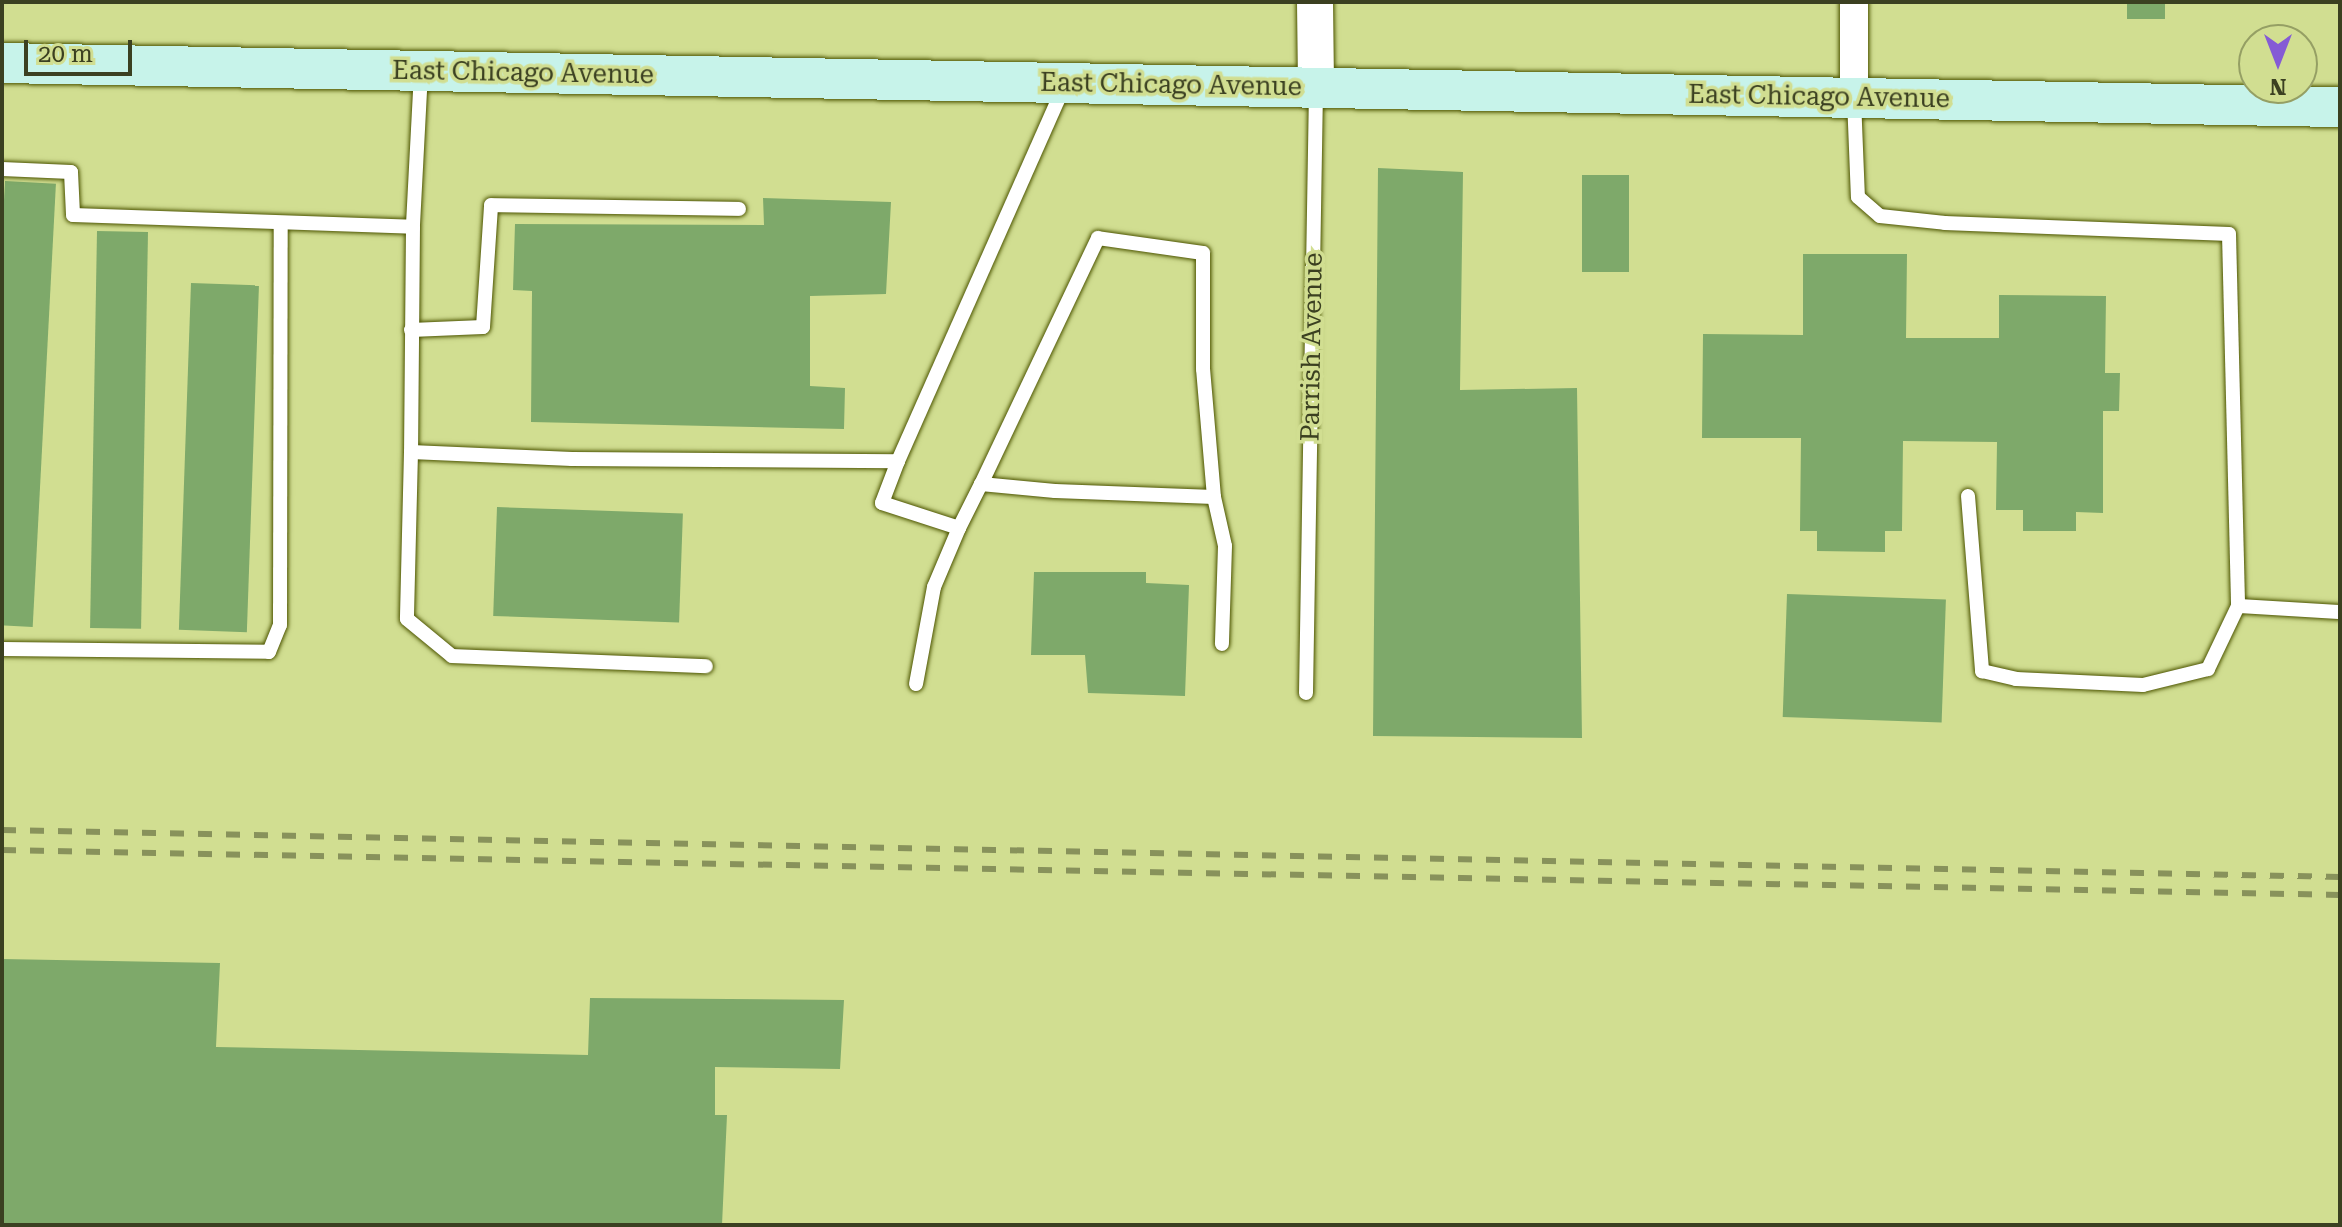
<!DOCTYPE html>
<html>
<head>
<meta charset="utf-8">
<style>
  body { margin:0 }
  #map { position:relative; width:2342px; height:1227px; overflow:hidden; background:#d1de91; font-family:"Roboto Serif",serif }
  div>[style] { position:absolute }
  .building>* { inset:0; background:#7ea96a; transform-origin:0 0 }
  .roads { filter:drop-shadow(0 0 2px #4d5500) drop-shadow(0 0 2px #4d5500) }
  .service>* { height:14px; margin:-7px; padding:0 7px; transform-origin:7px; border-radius:7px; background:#fff }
  .minor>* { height:28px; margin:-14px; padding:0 14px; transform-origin:14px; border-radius:14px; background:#fff }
  .tertiary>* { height:36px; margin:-18px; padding:0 18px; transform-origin:18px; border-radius:18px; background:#fff }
  .secondary>* { height:40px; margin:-20px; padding:0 20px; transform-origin:20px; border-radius:20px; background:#c7f3ea }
  .rail>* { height:6px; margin-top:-3px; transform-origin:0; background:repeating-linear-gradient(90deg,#88925b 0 14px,transparent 0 28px) }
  span { translate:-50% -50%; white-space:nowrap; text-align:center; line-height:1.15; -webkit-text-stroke:7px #d1de91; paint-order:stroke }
  .street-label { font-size:26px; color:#3b4021 }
  .frame { position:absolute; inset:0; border:4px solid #3b4021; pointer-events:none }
  .north { position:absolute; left:2238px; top:24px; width:80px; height:80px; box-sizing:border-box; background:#d1de91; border:2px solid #959f64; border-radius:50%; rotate:180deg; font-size:22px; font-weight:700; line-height:32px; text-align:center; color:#3b4021 }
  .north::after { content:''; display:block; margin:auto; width:28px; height:36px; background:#855bd5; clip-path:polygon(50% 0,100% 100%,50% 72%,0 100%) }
  .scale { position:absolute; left:24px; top:40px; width:108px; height:36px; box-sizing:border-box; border:4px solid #3b4021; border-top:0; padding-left:10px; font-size:24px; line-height:28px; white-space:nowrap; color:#3b4021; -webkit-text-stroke:6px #d1de91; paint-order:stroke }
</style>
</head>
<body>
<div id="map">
  <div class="building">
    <div style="left:2127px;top:2px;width:38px;height:17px"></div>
    <div style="clip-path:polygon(1378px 168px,1463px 172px,1460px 390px,1577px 388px,1582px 738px,1373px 736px)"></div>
    <div style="left:1582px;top:175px;width:47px;height:97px"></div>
    <div style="left:5px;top:181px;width:51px;height:444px;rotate:3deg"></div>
    <div style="clip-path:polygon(763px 198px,891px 202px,886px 294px,810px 296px,810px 386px,845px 388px,844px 429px,531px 422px,532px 291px,513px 290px,515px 224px,764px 225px)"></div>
    <div style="left:97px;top:231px;width:51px;height:397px;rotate:1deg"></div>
    <div style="clip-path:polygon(1803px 254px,1907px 254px,1906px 338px,1999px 338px,1999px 295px,2106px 296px,2105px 373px,2120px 373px,2119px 411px,2103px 411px,2103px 513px,2076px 512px,2076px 531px,2023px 531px,2023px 510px,1996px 510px,1997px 442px,1903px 441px,1902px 531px,1885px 531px,1885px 552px,1817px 551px,1817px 531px,1800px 531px,1801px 438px,1702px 438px,1703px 334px,1803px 335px)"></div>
    <div style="left:191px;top:283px;width:68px;height:347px;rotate:2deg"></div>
    <div style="left:497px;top:507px;width:186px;height:109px;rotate:2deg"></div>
    <div style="clip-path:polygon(1034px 572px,1146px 572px,1146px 583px,1189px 585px,1185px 696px,1088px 693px,1085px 655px,1031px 655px)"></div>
    <div style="left:1787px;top:594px;width:159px;height:123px;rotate:2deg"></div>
    <div style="clip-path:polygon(2px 959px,220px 963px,216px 1047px,588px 1055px,590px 998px,844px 1000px,840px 1069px,715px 1067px,715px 1115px,727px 1115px,722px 1225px,2px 1225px)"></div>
  </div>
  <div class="roads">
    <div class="service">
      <div style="left:421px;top:72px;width:155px;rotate:93deg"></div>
      <div style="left:413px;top:227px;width:225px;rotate:90.5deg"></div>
      <div style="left:411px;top:452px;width:161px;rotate:2.5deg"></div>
      <div style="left:572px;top:459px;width:326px;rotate:0.4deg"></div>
      <div style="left:898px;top:461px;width:409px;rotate:-66.1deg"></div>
      <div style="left:1854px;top:99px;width:98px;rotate:87.7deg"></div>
      <div style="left:1858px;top:197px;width:29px;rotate:41deg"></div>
      <div style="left:1880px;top:216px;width:65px;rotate:6.1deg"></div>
      <div style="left:1945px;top:223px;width:284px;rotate:2.2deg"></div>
      <div style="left:2229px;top:234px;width:372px;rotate:88.6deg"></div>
      <div style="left:2238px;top:606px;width:102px;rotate:3.4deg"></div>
      <div style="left:2px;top:169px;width:69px;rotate:2.5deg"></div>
      <div style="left:71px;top:172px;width:43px;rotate:87.3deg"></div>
      <div style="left:73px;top:215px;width:340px;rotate:2deg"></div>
      <div style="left:411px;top:330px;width:72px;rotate:-2.4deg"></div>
      <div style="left:483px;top:327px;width:122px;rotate:-86.2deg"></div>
      <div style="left:491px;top:205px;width:248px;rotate:0.9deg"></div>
      <div style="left:411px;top:452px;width:167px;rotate:91.4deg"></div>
      <div style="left:407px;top:619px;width:58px;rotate:39.4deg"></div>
      <div style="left:452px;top:656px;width:254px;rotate:2.3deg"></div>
      <div style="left:898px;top:461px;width:45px;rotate:110.9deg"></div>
      <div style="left:882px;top:503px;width:81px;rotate:18deg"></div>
      <div style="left:959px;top:528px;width:49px;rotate:-63.4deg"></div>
      <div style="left:981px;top:484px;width:74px;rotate:5.4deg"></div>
      <div style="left:1055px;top:491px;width:159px;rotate:2.2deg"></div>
      <div style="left:1214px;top:497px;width:128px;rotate:-94.9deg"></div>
      <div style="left:1203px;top:369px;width:116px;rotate:-90deg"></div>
      <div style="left:1203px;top:253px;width:106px;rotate:-171.9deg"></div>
      <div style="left:1098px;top:238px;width:272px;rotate:115.4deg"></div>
      <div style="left:1968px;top:496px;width:176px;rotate:85.4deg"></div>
      <div style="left:1982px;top:671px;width:35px;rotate:13deg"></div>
      <div style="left:2016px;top:679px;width:127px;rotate:2.7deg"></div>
      <div style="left:2143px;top:685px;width:67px;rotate:-13.8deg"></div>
      <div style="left:2208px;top:669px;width:70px;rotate:-64.5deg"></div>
      <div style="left:1214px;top:497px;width:50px;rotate:77.3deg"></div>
      <div style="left:1225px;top:546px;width:98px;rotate:91.8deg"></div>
      <div style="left:2px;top:649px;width:267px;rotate:0.6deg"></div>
      <div style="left:269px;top:652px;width:29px;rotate:-68deg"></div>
      <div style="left:280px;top:625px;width:402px;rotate:-89.9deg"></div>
      <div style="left:916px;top:684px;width:99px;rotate:-79.5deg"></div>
      <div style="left:934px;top:587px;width:64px;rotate:-67deg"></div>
      <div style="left:1306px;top:693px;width:601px;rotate:-89.05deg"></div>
    </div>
    <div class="minor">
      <div style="left:1854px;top:2px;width:96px;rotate:90deg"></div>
    </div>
    <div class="tertiary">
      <div style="left:1315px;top:2px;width:86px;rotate:89.3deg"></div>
    </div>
    <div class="secondary">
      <div style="left:2px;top:63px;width:2338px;rotate:1.08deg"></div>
    </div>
  </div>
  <div class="rail">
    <div style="left:2px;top:830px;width:2338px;rotate:1.15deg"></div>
    <div style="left:2px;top:850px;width:2338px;rotate:1.1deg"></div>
  </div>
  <div class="street-label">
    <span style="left:523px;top:73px;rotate:1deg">East Chicago Avenue</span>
    <span style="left:1171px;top:85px;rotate:1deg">East Chicago Avenue</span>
    <span style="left:1819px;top:97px;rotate:1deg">East Chicago Avenue</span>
    <span style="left:1312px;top:347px;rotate:-89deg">Parrish Avenue</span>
  </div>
  <div class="frame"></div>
  <div class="north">N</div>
  <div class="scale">20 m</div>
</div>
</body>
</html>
